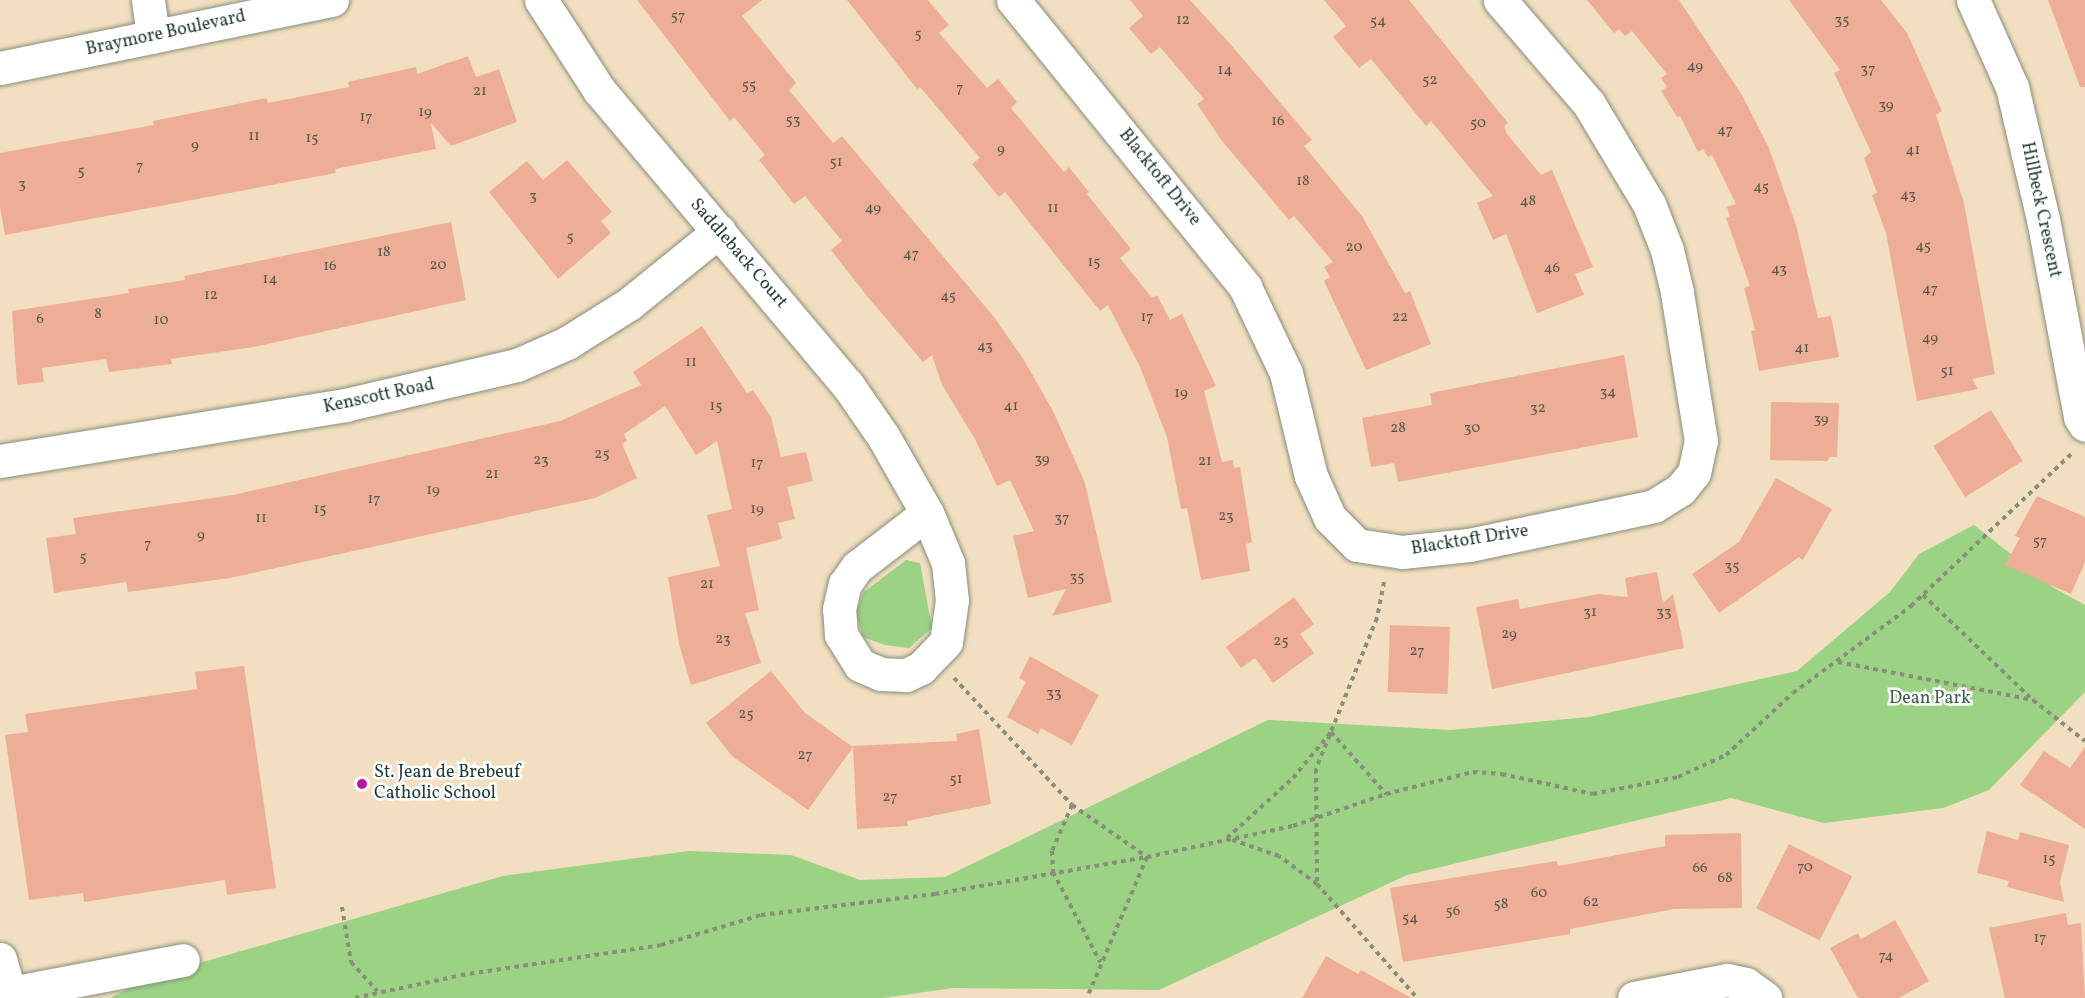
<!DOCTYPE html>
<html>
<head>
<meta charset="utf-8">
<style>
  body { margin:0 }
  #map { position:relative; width:2085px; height:998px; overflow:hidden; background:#f2dfc1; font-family:Vollkorn,serif }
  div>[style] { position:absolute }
  .green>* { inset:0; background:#9bd284 }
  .building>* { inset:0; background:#eead96; transform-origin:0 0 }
  .path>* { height:4px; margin-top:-2px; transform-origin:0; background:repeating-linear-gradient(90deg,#888e7a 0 4.5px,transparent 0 9px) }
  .roads { filter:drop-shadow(0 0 2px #888e7a) drop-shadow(0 0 2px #888e7a) }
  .minor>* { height:33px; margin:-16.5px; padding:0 16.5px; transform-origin:16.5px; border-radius:16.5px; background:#fff }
  .dots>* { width:16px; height:16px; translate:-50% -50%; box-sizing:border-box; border:3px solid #fff; border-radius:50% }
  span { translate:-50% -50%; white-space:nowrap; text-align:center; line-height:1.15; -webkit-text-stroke:5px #fff; paint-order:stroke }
  .number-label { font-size:15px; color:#53594c }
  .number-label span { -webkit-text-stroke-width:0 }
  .street-label { font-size:18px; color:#1f3d34 }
  .park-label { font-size:18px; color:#3e6248 }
  .poi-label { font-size:18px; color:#1f3d34 }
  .left { translate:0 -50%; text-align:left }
</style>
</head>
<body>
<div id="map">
  <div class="green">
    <div style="clip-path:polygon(1974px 525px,2054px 588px,2085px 605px,2085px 692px,1989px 790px,1943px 808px,1824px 823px,1731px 798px,1407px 875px,1159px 990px,953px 988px,883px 998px,110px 998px,151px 977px,503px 876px,689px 851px,791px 855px,860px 880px,945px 877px,1268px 720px,1451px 730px,1589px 717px,1797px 671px,1890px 592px,1919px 554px)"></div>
    <div style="clip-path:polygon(906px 560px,920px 563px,932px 628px,909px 648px,885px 645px,863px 637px,856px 612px,864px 592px)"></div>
  </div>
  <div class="building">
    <div style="clip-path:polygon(637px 0,762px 0,742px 16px,796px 83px,789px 90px,833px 143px,842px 136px,994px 317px,1024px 360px,1054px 413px,1085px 483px,1112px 602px,1052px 616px,1066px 589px,1028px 598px,1013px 536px,1034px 531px,1010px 480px,997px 486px,975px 439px,942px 385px,932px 355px,923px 362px,867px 296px,831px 250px,842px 241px,805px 196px,794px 204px,759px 160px,765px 155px,734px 117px,730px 121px)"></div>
    <div style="clip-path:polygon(847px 0,928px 0,949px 25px,939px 33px,987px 88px,998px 79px,1017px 102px,1011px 108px,1064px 172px,1069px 167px,1089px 192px,1087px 194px,1131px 249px,1120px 258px,1152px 298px,1157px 295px,1170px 320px,1182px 314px,1216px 386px,1204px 391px,1222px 462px,1233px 460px,1234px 468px,1240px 467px,1252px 542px,1246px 544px,1250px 571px,1201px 580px,1187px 508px,1181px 509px,1167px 437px,1140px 367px,1108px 305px,1100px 311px,1005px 192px,999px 197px,972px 164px,980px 158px,920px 87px,917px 89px)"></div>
    <div style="clip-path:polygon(1130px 0,1190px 0,1232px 46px,1312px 140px,1304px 146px,1362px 216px,1405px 293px,1410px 291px,1431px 344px,1366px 370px,1324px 281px,1330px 277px,1324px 267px,1333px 262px,1294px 216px,1289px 220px,1222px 141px,1197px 104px,1204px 99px,1160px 47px,1151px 54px,1129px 28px,1143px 16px)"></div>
    <div style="clip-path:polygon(1324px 0,1409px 0,1508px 123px,1504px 126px,1507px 134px,1541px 175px,1552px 170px,1593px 267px,1575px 274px,1584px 295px,1537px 313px,1506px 234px,1493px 240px,1477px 203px,1493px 196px,1431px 121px,1426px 126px,1371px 59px,1359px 68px,1333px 37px,1346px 26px)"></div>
    <div style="clip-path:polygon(1587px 0,1679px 0,1742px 95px,1769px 148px,1796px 225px,1818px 318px,1831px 316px,1839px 357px,1759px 371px,1751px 331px,1755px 330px,1744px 288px,1750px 286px,1726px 218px,1730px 217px,1727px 207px,1736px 204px,1712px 155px,1708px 157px,1703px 149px,1698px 152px,1680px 116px,1677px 117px,1661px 91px,1667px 87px,1661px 78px,1667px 74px,1632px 31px,1625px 36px,1619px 29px,1614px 33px)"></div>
    <div style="clip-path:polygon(1789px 0,1881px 0,1907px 33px,1942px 111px,1936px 115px,1964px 203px,1995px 374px,1972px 379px,1978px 389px,1917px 401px,1886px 233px,1872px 195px,1877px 193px,1864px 158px,1871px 152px,1834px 73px,1840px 70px)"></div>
    <div style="clip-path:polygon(2048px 0,2085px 0,2085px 87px,2080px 87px)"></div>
    <div style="clip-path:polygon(468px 56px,476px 77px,499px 69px,517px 122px,451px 146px,431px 123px,436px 149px,335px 169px,336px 173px,5px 235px,0 208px,0 153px,154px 125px,153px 121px,267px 98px,268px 103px,349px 87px,348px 82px,416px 67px,417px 74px)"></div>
    <div style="clip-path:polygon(567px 160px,612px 212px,601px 221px,611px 233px,558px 279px,489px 192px,527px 161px,543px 180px)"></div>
    <div style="clip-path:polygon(451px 222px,466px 300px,254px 347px,171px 359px,172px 364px,109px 372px,106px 359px,42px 368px,44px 382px,17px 385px,12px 311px,129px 293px,128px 289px,185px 280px,184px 276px)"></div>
    <div style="clip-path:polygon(702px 326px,747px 393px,753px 390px,771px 417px,781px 457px,806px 452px,813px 481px,787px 487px,795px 519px,778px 523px,782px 539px,746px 548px,759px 610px,745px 613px,761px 663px,691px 685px,679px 644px,668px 577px,720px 566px,707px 515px,732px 509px,717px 441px,696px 455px,665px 406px,624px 434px,627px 441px,622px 444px,637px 478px,595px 498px,230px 578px,128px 592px,126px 582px,54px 593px,46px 538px,76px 534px,73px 518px,233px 495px,560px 421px,641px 385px,633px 372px)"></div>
    <div style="clip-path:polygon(1624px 355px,1638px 437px,1398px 482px,1394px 463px,1371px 467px,1362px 418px,1432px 405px,1430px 393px)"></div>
    <div style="clip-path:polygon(1771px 402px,1839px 403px,1837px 457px,1829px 457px,1828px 461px,1770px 460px)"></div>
    <div style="left:1991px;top:410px;width:60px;height:68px;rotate:58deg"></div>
    <div style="clip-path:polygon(1776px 478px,1832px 509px,1803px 560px,1799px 557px,1719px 613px,1692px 574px,1739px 542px)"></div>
    <div style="clip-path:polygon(2037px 496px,2085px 517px,2085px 562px,2071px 594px,2005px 565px,2020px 538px,2015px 536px)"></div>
    <div style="clip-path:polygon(1657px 572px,1663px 603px,1673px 594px,1684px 648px,1492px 689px,1476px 607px,1518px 599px,1520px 609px,1598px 594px,1628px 597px,1625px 578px)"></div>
    <div style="clip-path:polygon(1294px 597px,1314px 624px,1300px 634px,1314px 653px,1273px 683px,1255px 658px,1241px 668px,1226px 647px)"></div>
    <div style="left:1390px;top:625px;width:60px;height:67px;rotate:2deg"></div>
    <div style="clip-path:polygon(1030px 656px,1099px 695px,1072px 745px,1041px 728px,1038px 734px,1007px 717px,1026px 682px,1019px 678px)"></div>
    <div style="clip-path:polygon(244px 666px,276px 888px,227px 895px,225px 880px,84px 902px,83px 893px,29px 900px,5px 735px,28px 732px,25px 714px,197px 689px,195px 672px)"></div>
    <div style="clip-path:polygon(771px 671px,805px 713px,853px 747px,808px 810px,732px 756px,706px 723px)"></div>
    <div style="clip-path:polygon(979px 729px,991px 804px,907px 821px,908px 826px,857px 829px,853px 746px,957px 741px,956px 734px)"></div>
    <div style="clip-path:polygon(2085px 747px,2085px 829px,2020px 785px,2044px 751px,2070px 768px)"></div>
    <div style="clip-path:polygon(1987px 831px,2018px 840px,2020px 832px,2069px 845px,2060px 882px,2064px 902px,2007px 887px,2009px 881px,1977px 873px)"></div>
    <div style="clip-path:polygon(1741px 833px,1742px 908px,1674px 909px,1570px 929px,1570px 934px,1403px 962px,1390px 888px,1557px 861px,1558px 866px,1665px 846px,1665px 835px)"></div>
    <div style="left:1789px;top:844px;width:71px;height:72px;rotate:27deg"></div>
    <div style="clip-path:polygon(2066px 913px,2068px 925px,2081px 923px,2085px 998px,2005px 998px,1989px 928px)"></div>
    <div style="clip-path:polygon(1895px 920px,1929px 981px,1899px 998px,1858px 998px,1830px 948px,1858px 933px,1861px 939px)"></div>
    <div style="clip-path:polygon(1326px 956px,1358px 974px,1361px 970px,1411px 998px,1302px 998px)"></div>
  </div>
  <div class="path">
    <div style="left:1384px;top:582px;width:37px;rotate:101deg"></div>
    <div style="left:1377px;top:618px;width:163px;rotate:112deg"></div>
    <div style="left:1316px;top:769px;width:115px;rotate:89.5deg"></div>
    <div style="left:1317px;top:884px;width:152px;rotate:48.7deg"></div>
    <div style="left:1923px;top:595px;width:151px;rotate:43.7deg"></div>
    <div style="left:1838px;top:662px;width:199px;rotate:11deg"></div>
    <div style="left:2033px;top:700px;width:66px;rotate:38.3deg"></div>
    <div style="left:954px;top:678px;width:173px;rotate:47.1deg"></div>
    <div style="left:1072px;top:805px;width:91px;rotate:34.7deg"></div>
    <div style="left:1147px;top:857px;width:153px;rotate:113.1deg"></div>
    <div style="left:1072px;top:805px;width:50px;rotate:113.5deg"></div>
    <div style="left:1052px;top:851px;width:21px;rotate:87deg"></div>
    <div style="left:1053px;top:872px;width:102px;rotate:62.4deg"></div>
    <div style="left:1317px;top:884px;width:47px;rotate:-143.6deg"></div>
    <div style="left:1279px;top:856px;width:55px;rotate:-160.9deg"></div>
    <div style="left:1227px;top:838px;width:89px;rotate:-42.3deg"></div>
    <div style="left:1293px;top:778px;width:60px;rotate:-50.4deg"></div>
    <div style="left:1331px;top:732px;width:83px;rotate:48.4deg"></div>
    <div style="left:342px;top:907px;width:56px;rotate:80.7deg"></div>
    <div style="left:351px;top:962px;width:39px;rotate:48deg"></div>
    <div style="left:355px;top:998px;width:108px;rotate:-12.2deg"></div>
    <div style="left:461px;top:975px;width:202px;rotate:-8.5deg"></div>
    <div style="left:661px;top:945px;width:104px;rotate:-16.7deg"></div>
    <div style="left:761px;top:915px;width:175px;rotate:-6.9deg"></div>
    <div style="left:935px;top:894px;width:215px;rotate:-9.9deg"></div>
    <div style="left:1147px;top:857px;width:149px;rotate:-12deg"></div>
    <div style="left:1293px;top:826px;width:98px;rotate:-19deg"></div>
    <div style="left:1386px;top:794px;width:90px;rotate:-14.2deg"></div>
    <div style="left:1473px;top:772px;width:29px;rotate:4deg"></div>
    <div style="left:1502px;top:774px;width:93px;rotate:12.4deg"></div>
    <div style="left:1593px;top:794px;width:87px;rotate:-11.3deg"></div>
    <div style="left:1678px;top:777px;width:53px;rotate:-24.6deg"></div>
    <div style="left:1726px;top:755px;width:91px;rotate:-42.8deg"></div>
    <div style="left:1793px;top:693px;width:147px;rotate:-36.4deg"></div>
    <div style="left:1911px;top:606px;width:222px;rotate:-43.5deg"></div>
  </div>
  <div class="roads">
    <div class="minor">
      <div style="left:148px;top:0;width:37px;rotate:82deg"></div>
      <div style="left:541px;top:0;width:107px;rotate:57.2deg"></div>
      <div style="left:599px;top:90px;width:385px;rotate:49.9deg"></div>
      <div style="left:847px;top:384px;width:63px;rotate:55.3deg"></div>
      <div style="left:883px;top:436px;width:89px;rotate:60.3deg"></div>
      <div style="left:927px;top:513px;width:54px;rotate:67.2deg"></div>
      <div style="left:948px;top:563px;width:37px;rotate:84deg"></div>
      <div style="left:952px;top:600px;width:42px;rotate:98.1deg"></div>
      <div style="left:946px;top:642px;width:36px;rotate:134deg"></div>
      <div style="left:921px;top:668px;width:17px;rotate:155deg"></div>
      <div style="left:906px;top:675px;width:25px;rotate:-178deg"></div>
      <div style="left:881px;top:674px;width:23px;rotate:-157deg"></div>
      <div style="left:860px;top:665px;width:36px;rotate:-122deg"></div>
      <div style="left:841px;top:635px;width:26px;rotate:-94deg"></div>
      <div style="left:839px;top:609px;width:26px;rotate:-77deg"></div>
      <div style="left:845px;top:584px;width:21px;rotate:-55deg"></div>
      <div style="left:857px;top:567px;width:88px;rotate:-37.6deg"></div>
      <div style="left:1013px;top:0;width:369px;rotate:51deg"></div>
      <div style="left:1245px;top:287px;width:95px;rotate:64.5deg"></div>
      <div style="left:1286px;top:373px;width:106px;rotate:76.4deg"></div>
      <div style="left:1311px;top:476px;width:46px;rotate:65.7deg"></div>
      <div style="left:1330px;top:518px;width:38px;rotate:45deg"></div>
      <div style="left:1357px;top:545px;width:46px;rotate:8.8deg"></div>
      <div style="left:1402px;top:552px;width:67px;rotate:-6deg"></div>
      <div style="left:1469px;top:545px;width:189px;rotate:-11.9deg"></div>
      <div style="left:1654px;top:506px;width:31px;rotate:-32deg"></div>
      <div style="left:1680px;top:490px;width:22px;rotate:-51deg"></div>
      <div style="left:1694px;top:473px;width:33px;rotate:-78deg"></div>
      <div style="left:1701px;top:441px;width:151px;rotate:-99.2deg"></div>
      <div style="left:1677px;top:292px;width:43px;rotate:-103.4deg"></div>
      <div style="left:1667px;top:250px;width:49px;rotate:-111.4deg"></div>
      <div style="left:1649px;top:204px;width:117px;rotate:-121deg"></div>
      <div style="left:1589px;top:104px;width:137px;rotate:-130.6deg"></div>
      <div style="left:1973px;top:0;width:95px;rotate:65.9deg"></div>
      <div style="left:2012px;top:87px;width:136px;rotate:76.8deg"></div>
      <div style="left:2043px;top:219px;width:201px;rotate:79.4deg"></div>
      <div style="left:2080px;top:417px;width:9px;rotate:58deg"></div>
      <div style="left:0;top:68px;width:339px;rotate:-11.6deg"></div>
      <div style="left:0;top:461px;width:350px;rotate:-9.2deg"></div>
      <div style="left:345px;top:405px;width:177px;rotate:-13.1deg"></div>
      <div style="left:517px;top:365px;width:55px;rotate:-23.7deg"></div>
      <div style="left:567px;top:343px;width:73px;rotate:-32.2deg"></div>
      <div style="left:629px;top:304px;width:116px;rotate:-39deg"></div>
      <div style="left:0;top:959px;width:33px;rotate:74deg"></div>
      <div style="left:0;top:995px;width:186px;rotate:-10.8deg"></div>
      <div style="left:1634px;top:998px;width:95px;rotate:-11deg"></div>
      <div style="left:1727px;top:980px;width:19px;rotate:12deg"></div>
      <div style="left:1746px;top:984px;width:24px;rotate:36deg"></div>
    </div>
  </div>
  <div class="dots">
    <div style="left:362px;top:784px;background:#b5179e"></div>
  </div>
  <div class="number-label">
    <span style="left:678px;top:17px">57</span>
    <span style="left:1183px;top:21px">12</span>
    <span style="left:1842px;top:21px">35</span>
    <span style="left:1378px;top:22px">54</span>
    <span style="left:918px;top:35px">5</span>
    <span style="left:1695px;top:67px">49</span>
    <span style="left:1868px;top:70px">37</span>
    <span style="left:1225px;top:71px">14</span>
    <span style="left:1430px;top:81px">52</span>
    <span style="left:749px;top:86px">55</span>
    <span style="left:960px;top:89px">7</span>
    <span style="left:480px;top:92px">21</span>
    <span style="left:1886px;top:106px">39</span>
    <span style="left:425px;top:113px">19</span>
    <span style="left:366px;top:118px">17</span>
    <span style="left:793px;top:121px">53</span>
    <span style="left:1278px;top:122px">16</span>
    <span style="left:1478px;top:124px">50</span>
    <span style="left:1725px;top:131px">47</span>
    <span style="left:254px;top:137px">11</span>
    <span style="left:312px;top:139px">15</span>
    <span style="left:195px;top:146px">9</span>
    <span style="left:1001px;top:150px">9</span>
    <span style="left:1913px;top:151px">41</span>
    <span style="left:836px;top:163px">51</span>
    <span style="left:140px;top:167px">7</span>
    <span style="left:81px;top:172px">5</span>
    <span style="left:1303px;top:182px">18</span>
    <span style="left:22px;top:185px">3</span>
    <span style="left:1761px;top:188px">45</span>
    <span style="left:1908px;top:196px">43</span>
    <span style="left:533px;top:197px">3</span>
    <span style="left:1528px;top:202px">48</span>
    <span style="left:873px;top:209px">49</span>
    <span style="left:1053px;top:209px">11</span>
    <span style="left:570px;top:238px">5</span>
    <span style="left:1923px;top:247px">45</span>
    <span style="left:1354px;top:248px">20</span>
    <span style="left:384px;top:253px">18</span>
    <span style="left:911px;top:255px">47</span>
    <span style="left:1094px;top:263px">15</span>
    <span style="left:438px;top:266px">20</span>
    <span style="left:330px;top:267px">16</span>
    <span style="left:1552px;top:269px">46</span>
    <span style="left:1779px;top:270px">43</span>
    <span style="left:270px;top:280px">14</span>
    <span style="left:1930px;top:290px">47</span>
    <span style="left:211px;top:296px">12</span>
    <span style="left:948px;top:297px">45</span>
    <span style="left:98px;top:315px">8</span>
    <span style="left:1147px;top:318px">17</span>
    <span style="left:1400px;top:318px">22</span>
    <span style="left:40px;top:320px">6</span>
    <span style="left:161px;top:321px">10</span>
    <span style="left:1930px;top:339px">49</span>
    <span style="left:985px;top:347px">43</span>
    <span style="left:1802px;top:349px">41</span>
    <span style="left:691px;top:363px">11</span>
    <span style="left:1947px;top:372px">51</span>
    <span style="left:1608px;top:393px">34</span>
    <span style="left:1181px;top:394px">19</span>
    <span style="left:716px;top:407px">15</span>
    <span style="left:1011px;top:407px">41</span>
    <span style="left:1538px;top:409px">32</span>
    <span style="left:1821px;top:420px">39</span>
    <span style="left:1398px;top:429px">28</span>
    <span style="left:1472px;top:429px">30</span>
    <span style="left:602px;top:455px">25</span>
    <span style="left:1042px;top:460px">39</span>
    <span style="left:541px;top:461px">23</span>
    <span style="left:1205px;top:462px">21</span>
    <span style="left:757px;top:464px">17</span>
    <span style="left:492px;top:475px">21</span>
    <span style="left:433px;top:491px">19</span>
    <span style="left:374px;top:500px">17</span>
    <span style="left:320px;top:510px">15</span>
    <span style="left:757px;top:510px">19</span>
    <span style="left:1226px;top:517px">23</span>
    <span style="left:261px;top:519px">11</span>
    <span style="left:1062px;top:519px">37</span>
    <span style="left:201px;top:536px">9</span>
    <span style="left:2040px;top:542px">57</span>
    <span style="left:148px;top:545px">7</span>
    <span style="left:83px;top:558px">5</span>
    <span style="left:1732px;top:567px">35</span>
    <span style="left:1077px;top:578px">35</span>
    <span style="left:707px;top:585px">21</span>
    <span style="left:1590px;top:613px">31</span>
    <span style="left:1664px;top:613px">33</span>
    <span style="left:1509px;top:635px">29</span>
    <span style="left:723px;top:640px">23</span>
    <span style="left:1281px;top:642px">25</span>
    <span style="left:1417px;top:652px">27</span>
    <span style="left:1054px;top:694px">33</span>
    <span style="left:746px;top:715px">25</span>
    <span style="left:805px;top:756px">27</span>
    <span style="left:956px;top:780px">51</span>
    <span style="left:890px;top:798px">27</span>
    <span style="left:2049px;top:860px">15</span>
    <span style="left:1805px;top:868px">70</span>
    <span style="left:1700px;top:869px">66</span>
    <span style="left:1725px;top:879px">68</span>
    <span style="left:1539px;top:894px">60</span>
    <span style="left:1591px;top:903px">62</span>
    <span style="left:1501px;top:905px">58</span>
    <span style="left:1453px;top:912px">56</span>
    <span style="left:1410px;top:919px">54</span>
    <span style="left:2040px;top:939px">17</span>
    <span style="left:1886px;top:957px">74</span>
  </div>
  <div class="street-label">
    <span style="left:166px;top:34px;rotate:-12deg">Braymore Boulevard</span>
    <span style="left:1159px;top:178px;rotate:51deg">Blacktoft Drive</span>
    <span style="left:2040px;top:210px;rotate:78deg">Hillbeck Crescent</span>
    <span style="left:738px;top:254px;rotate:49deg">Saddleback Court</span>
    <span style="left:379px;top:397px;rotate:-12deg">Kenscott Road</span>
    <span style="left:1470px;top:541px;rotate:-9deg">Blacktoft Drive</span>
  </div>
  <div class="park-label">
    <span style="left:1930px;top:699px">Dean Park</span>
  </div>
  <div class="poi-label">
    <span class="left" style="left:374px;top:784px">St. Jean de Brebeuf<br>Catholic School</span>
  </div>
</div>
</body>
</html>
